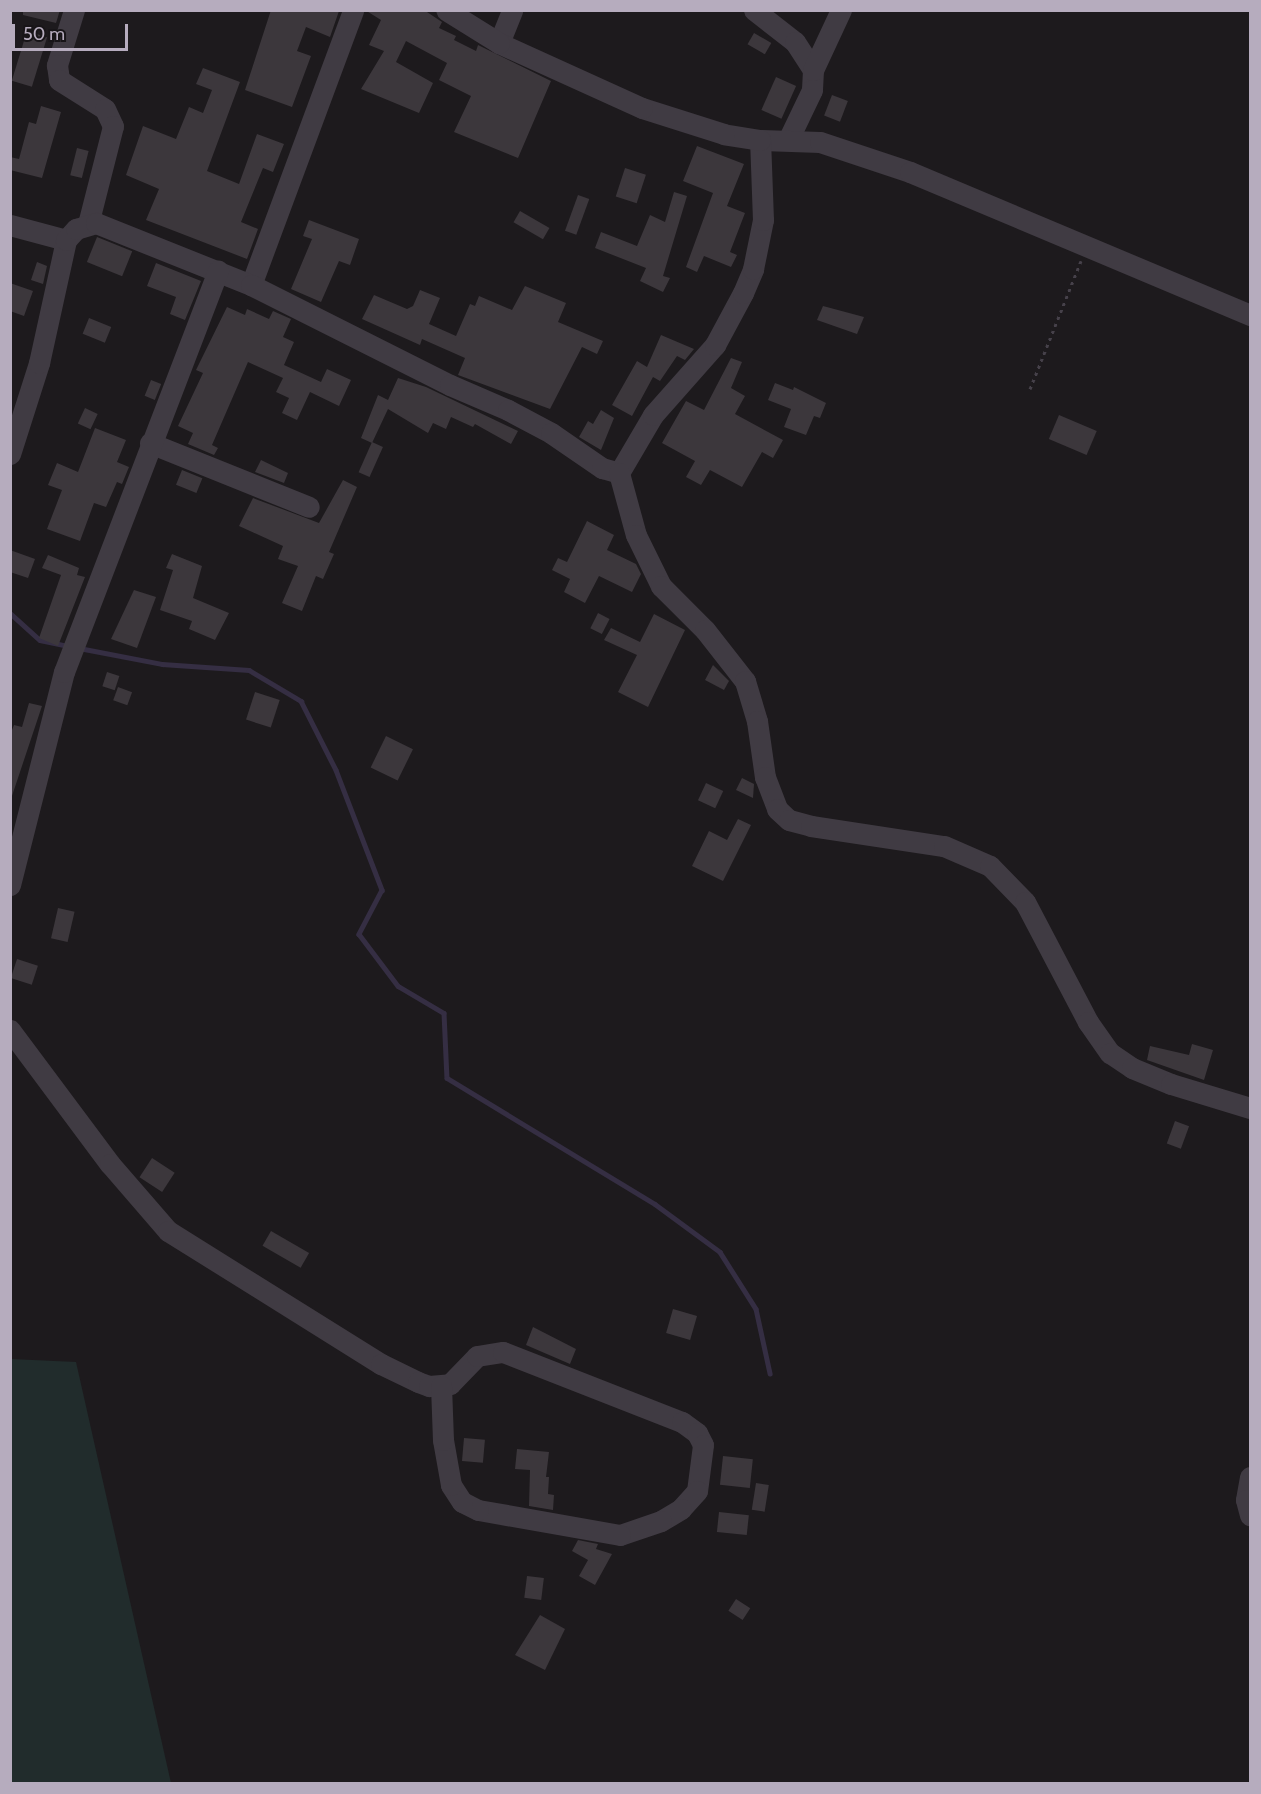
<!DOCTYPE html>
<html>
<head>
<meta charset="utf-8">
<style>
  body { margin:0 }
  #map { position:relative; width:1261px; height:1794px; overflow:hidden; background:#1d1a1d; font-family:Cabin,sans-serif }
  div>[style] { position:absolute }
  .green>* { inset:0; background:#212c2c }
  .stream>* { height:4.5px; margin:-2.25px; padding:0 2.25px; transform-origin:2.25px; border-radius:2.25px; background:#352e43 }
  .building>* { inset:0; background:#3c373c; transform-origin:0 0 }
  .path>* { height:3px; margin-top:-1.5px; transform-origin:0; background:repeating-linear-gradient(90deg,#46414a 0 3px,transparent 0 7.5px) }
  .minor>* { height:21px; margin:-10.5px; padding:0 10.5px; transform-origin:10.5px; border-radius:10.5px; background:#403b43 }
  span { translate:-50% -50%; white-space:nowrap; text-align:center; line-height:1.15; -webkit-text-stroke:4.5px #181518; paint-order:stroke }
  .frame { position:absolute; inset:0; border:12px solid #b6acbe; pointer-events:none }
  .scale { position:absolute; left:12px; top:24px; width:116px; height:27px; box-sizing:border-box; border:3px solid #b6acbe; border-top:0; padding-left:8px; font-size:18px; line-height:21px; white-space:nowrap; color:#b6acbe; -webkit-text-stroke:4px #181518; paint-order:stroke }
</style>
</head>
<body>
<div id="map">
  <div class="green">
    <div style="clip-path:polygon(11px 1359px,76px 1362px,171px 1783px,11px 1783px)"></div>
  </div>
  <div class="stream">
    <div style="left:10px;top:613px;width:40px;rotate:42deg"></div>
    <div style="left:40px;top:640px;width:29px;rotate:12deg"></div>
    <div style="left:79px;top:648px;width:85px;rotate:10.9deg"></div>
    <div style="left:162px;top:664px;width:87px;rotate:3.9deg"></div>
    <div style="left:249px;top:670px;width:61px;rotate:30.8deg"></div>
    <div style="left:301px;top:701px;width:77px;rotate:63.1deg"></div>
    <div style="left:336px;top:770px;width:129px;rotate:69deg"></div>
    <div style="left:382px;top:890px;width:50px;rotate:117.6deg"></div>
    <div style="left:359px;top:934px;width:65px;rotate:53.1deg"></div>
    <div style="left:398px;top:986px;width:53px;rotate:30.4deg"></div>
    <div style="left:444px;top:1013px;width:65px;rotate:87.4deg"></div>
    <div style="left:447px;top:1078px;width:243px;rotate:31.2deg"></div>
    <div style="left:655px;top:1204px;width:81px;rotate:36.4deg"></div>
    <div style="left:720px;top:1252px;width:67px;rotate:57.7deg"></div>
    <div style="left:756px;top:1309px;width:66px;rotate:77.7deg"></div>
  </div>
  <div class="building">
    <div style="clip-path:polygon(23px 10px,60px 10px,56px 23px,23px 15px)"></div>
    <div style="clip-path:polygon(271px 10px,339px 11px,330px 37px,306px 27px,297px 51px,311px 56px,292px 107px,245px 90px)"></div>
    <div style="clip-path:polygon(365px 10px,424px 10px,442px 22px,439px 28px,456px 36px,454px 40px,476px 51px,478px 45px,551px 81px,518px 158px,454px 132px,471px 96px,439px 80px,447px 63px,406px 41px,396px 62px,433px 83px,419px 113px,361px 89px,384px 51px,369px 45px,381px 20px)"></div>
    <div style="left:27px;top:31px;width:21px;height:52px;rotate:17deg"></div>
    <div style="left:754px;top:33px;width:20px;height:13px;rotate:30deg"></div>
    <div style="clip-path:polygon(203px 68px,240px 82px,207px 171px,239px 184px,257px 134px,284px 144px,273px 172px,263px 168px,241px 222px,258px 229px,247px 259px,146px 220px,159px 189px,126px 175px,143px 126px,176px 139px,189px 107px,203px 113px,212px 90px,196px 84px)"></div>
    <div style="left:776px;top:77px;width:22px;height:36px;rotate:24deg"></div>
    <div style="left:832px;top:95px;width:17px;height:22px;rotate:21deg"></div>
    <div style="clip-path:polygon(41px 106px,61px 112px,42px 178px,10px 170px,10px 157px,19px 159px,29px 122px,36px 124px)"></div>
    <div style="clip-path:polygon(697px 146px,744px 164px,727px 206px,745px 213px,730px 252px,737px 255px,731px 267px,704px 256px,697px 272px,686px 267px,713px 193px,683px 181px)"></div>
    <div style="left:77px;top:148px;width:12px;height:28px;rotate:14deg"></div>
    <div style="left:625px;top:168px;width:22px;height:30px;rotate:18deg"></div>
    <div style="clip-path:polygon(674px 192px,687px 196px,663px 276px,670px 278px,663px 292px,640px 281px,646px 268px,595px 248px,601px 232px,637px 246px,650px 215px,665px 222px)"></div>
    <div style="left:578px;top:195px;width:12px;height:38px;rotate:20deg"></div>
    <div style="left:520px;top:211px;width:34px;height:13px;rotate:30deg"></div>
    <div style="clip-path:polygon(309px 220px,359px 239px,350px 265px,339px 261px,321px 302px,291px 289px,312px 239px,303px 236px)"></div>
    <div style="left:97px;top:237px;width:38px;height:27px;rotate:22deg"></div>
    <div style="clip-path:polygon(37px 262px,47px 266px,43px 284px,31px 280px)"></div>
    <div style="clip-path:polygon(156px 263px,201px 281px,185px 320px,170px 314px,176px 297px,147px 286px)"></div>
    <div style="clip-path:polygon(10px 283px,33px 291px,24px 316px,10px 311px)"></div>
    <div style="clip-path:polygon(525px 286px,566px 303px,558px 322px,603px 341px,597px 354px,582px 347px,550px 409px,458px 375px,465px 358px,422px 339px,420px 345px,362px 319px,374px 295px,407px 309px,413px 306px,420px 290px,440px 298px,429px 324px,456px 336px,470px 304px,475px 306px,479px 296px,512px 310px)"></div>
    <div style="clip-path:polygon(823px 306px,864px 317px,857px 334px,817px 320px)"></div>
    <div style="clip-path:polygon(227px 307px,245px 315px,247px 309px,269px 319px,273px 311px,291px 319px,283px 337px,294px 342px,284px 365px,321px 382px,327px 369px,351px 380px,339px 406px,310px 392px,297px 420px,282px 413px,289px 398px,276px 392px,283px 378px,248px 362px,212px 445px,218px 448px,214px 455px,188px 444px,193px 433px,178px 426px,203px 373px,196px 370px)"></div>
    <div style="left:89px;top:318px;width:24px;height:17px;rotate:22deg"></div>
    <div style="clip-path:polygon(661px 335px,694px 349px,685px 360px,677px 356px,660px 381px,653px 377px,632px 416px,612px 405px,637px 361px,647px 367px)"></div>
    <div style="clip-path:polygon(731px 358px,742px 362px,731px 388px,745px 396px,735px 414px,783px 440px,773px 458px,762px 452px,742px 487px,710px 470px,701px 485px,686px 477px,695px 461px,662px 443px,686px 401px,704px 410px)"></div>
    <div style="clip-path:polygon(398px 378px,426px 387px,518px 431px,511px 444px,475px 424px,473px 427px,451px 417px,446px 429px,433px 423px,428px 433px,388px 409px,372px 443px,361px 438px,378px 395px,388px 400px)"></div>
    <div style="left:151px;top:380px;width:11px;height:17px;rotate:22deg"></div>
    <div style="clip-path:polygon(775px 383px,793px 390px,794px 387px,826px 403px,820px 418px,814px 416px,806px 435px,784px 427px,791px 409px,768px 400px)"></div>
    <div style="left:85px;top:408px;width:14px;height:17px;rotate:25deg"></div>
    <div style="clip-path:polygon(601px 410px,614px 418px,601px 450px,579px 437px,588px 421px,593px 424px)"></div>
    <div style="left:1059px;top:415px;width:41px;height:26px;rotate:23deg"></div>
    <div style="clip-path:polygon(95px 428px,126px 440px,117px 462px,129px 467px,122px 484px,117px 482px,106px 507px,94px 503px,80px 541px,47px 529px,62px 490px,48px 485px,57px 463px,78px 472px)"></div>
    <div style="left:372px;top:442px;width:12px;height:33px;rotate:24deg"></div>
    <div style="clip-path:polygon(261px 460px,288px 473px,284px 483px,255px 472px)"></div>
    <div style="left:182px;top:470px;width:22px;height:16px;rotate:22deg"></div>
    <div style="clip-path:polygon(343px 480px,357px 487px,329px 552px,334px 554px,323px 579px,316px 576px,302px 611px,282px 603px,298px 566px,278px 559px,283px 546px,239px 526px,253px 498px,319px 523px)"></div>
    <div style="clip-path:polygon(587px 521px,614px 535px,607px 550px,636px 564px,641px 574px,632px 592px,599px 576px,585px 603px,564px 592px,570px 579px,552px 570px,558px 558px,567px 562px)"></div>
    <div style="clip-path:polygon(10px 550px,35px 559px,28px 578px,10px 572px)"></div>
    <div style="clip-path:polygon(172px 554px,202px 566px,193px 598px,229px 613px,215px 640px,189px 629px,192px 621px,160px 610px,173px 570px,166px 568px)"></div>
    <div style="clip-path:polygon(48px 555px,79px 568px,77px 575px,85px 577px,58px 646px,39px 638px,61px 575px,42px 568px)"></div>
    <div style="clip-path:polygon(134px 590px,156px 597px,137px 648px,111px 639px)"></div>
    <div style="left:598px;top:613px;width:13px;height:17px;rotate:27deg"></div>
    <div style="clip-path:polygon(654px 614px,685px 630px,648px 707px,618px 692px,637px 655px,604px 640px,611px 628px,640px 642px)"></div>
    <div style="clip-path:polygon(713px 665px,729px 681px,724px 690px,705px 680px)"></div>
    <div style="left:107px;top:672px;width:13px;height:15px;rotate:18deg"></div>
    <div style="left:118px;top:687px;width:15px;height:14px;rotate:20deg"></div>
    <div style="left:255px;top:692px;width:26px;height:29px;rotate:18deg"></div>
    <div style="clip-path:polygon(29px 703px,42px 706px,10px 802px,10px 735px,14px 725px,22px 727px)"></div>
    <div style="left:386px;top:736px;width:30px;height:35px;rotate:26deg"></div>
    <div style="clip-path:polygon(742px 778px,754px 784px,753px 798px,736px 790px)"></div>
    <div style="left:706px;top:783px;width:19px;height:19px;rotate:25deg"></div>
    <div style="clip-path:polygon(738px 819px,751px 825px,723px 881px,692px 866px,709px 831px,727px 840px)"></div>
    <div style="left:58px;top:908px;width:17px;height:31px;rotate:13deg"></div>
    <div style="left:17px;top:959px;width:22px;height:20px;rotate:18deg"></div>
    <div style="clip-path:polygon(1192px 1044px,1213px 1050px,1204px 1080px,1147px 1060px,1150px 1046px,1189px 1055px)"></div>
    <div style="left:1175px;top:1121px;width:15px;height:24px;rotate:20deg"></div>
    <div style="left:152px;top:1158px;width:27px;height:23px;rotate:33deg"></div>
    <div style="left:271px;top:1231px;width:44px;height:17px;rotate:30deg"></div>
    <div style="left:673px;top:1309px;width:25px;height:25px;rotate:16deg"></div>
    <div style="clip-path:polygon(533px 1327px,576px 1349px,570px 1364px,526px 1345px)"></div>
    <div style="left:464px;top:1438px;width:21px;height:23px;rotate:5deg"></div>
    <div style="clip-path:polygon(517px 1449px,549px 1452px,546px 1477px,549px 1477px,548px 1494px,554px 1495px,553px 1510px,529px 1506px,530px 1470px,515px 1469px)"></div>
    <div style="left:723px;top:1456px;width:30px;height:29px;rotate:6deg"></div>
    <div style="left:756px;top:1483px;width:13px;height:27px;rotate:9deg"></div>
    <div style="left:719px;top:1512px;width:30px;height:20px;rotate:6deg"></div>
    <div style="clip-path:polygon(578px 1540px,598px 1544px,596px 1549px,612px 1554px,595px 1585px,579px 1576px,588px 1560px,572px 1551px)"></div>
    <div style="left:527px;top:1576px;width:17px;height:22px;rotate:7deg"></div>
    <div style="left:736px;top:1599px;width:17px;height:14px;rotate:33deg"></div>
    <div style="clip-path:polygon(540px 1615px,565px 1629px,545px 1670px,515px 1655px)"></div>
  </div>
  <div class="path">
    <div style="left:1030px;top:389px;width:138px;rotate:-68.3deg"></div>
  </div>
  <div class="minor">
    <div style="left:74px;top:10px;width:58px;rotate:107.2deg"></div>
    <div style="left:57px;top:65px;width:15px;rotate:82deg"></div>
    <div style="left:59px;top:80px;width:54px;rotate:32.2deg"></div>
    <div style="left:105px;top:109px;width:19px;rotate:65deg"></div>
    <div style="left:113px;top:126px;width:101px;rotate:104.3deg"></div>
    <div style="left:754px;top:10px;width:52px;rotate:38deg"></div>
    <div style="left:795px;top:42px;width:33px;rotate:57deg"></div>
    <div style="left:813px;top:70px;width:20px;rotate:93deg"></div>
    <div style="left:812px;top:90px;width:53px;rotate:115.6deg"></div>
    <div style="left:499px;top:43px;width:35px;rotate:-68deg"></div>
    <div style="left:813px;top:70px;width:66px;rotate:-65deg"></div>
    <div style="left:760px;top:140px;width:60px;rotate:1.9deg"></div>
    <div style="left:820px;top:142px;width:95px;rotate:18.4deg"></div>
    <div style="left:910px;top:172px;width:369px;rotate:22.8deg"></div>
    <div style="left:10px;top:225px;width:58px;rotate:15deg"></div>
    <div style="left:251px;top:285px;width:293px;rotate:-69.6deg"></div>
    <div style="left:150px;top:443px;width:171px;rotate:21.9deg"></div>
    <div style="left:10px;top:454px;width:96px;rotate:-72.3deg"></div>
    <div style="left:39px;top:363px;width:126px;rotate:-77.6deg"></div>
    <div style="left:66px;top:240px;width:15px;rotate:-48deg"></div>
    <div style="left:76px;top:229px;width:21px;rotate:-17deg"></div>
    <div style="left:96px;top:223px;width:167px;rotate:21.8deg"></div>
    <div style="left:251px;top:285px;width:223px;rotate:26.7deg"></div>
    <div style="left:450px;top:385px;width:63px;rotate:23.3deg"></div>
    <div style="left:508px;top:410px;width:49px;rotate:28.1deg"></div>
    <div style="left:551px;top:433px;width:62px;rotate:34.5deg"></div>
    <div style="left:602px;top:468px;width:18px;rotate:16deg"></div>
    <div style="left:619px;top:473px;width:67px;rotate:-59.6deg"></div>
    <div style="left:653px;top:415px;width:94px;rotate:-48.5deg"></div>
    <div style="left:715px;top:345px;width:59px;rotate:-61.7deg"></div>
    <div style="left:743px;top:293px;width:26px;rotate:-67deg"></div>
    <div style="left:753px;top:269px;width:50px;rotate:-78.5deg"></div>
    <div style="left:763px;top:220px;width:80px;rotate:-92.1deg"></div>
    <div style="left:760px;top:140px;width:36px;rotate:-171deg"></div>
    <div style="left:724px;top:134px;width:86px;rotate:-162.4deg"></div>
    <div style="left:642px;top:108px;width:157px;rotate:-155.6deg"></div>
    <div style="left:499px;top:43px;width:62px;rotate:-148.1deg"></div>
    <div style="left:619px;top:473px;width:64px;rotate:74.7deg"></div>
    <div style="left:636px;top:535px;width:57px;rotate:63.9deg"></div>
    <div style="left:661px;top:586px;width:62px;rotate:45deg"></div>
    <div style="left:705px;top:630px;width:65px;rotate:51.9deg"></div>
    <div style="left:745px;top:681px;width:42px;rotate:73.3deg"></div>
    <div style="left:757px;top:721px;width:57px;rotate:81.9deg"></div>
    <div style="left:765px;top:777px;width:34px;rotate:69deg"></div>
    <div style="left:777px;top:809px;width:16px;rotate:43deg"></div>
    <div style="left:789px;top:820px;width:23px;rotate:15deg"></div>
    <div style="left:811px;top:826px;width:134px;rotate:8.6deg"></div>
    <div style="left:944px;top:846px;width:50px;rotate:23.5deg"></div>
    <div style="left:990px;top:866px;width:50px;rotate:45.8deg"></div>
    <div style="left:1025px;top:902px;width:136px;rotate:62.3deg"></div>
    <div style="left:1088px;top:1022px;width:38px;rotate:55deg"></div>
    <div style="left:1110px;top:1053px;width:27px;rotate:34deg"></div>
    <div style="left:1132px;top:1068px;width:42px;rotate:22.3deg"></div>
    <div style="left:1171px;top:1084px;width:83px;rotate:16.9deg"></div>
    <div style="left:10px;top:885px;width:220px;rotate:-75.8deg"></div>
    <div style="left:64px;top:672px;width:430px;rotate:-69deg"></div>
    <div style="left:10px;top:1030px;width:167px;rotate:53.3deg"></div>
    <div style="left:110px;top:1164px;width:89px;rotate:49.1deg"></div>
    <div style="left:168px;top:1231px;width:251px;rotate:32deg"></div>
    <div style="left:381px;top:1364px;width:41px;rotate:25.9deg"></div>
    <div style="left:418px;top:1382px;width:12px;rotate:20deg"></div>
    <div style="left:429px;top:1386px;width:21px;rotate:-5deg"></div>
    <div style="left:450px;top:1384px;width:39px;rotate:-46deg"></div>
    <div style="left:477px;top:1356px;width:26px;rotate:-9deg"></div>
    <div style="left:503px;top:1352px;width:192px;rotate:21.4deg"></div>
    <div style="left:682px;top:1422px;width:19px;rotate:36deg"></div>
    <div style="left:697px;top:1433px;width:13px;rotate:63deg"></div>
    <div style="left:703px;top:1445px;width:46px;rotate:97.4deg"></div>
    <div style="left:697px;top:1491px;width:24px;rotate:132deg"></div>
    <div style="left:681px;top:1509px;width:23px;rotate:149deg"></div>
    <div style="left:661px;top:1521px;width:43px;rotate:161.1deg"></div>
    <div style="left:620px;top:1535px;width:144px;rotate:-170deg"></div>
    <div style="left:478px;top:1510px;width:18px;rotate:-153deg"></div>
    <div style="left:462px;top:1502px;width:20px;rotate:-123deg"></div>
    <div style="left:451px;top:1485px;width:46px;rotate:-100.1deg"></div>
    <div style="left:443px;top:1440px;width:54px;rotate:-92.1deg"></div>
    <div style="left:1250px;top:1477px;width:23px;rotate:100deg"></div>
    <div style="left:1246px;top:1500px;width:16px;rotate:75deg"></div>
  </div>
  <div class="frame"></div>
  <div class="scale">50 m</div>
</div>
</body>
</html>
